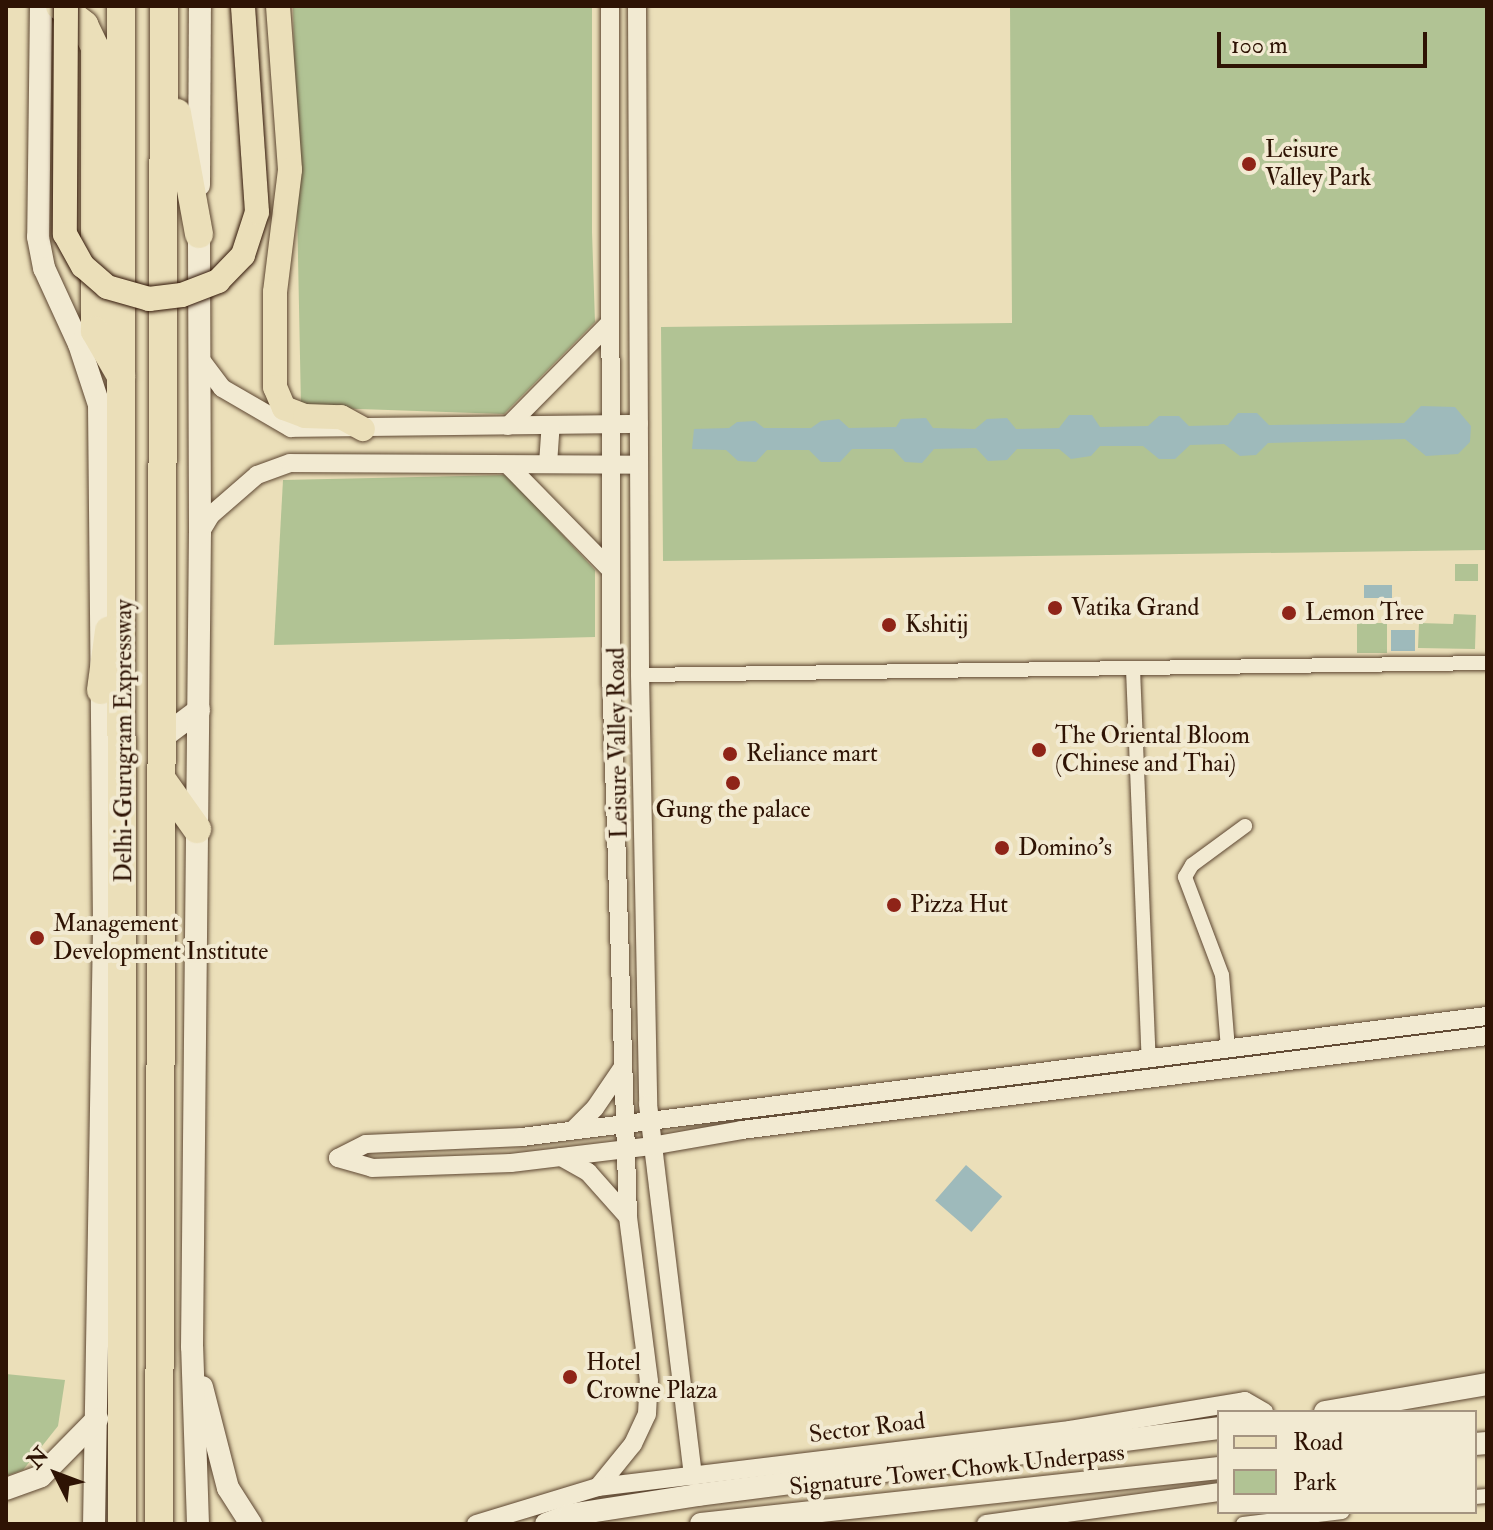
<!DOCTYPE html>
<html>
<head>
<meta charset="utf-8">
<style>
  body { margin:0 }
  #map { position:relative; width:1493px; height:1530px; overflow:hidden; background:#ebdfb9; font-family:"IM FELL Double Pica",serif }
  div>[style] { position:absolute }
  .green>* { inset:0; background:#b1c394; transform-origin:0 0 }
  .water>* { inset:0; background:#9ebabb; transform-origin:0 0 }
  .roads { filter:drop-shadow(0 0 2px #5d4631) drop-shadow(0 0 2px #5d4631) }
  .minor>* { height:14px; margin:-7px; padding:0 7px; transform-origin:7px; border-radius:7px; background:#f2ead2 }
  .tertiary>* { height:18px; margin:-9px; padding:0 9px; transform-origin:9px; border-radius:9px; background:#f2ead2 }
  .secondary>* { height:22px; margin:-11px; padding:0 11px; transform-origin:11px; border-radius:11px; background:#f2ead2 }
  .primary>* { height:24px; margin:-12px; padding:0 12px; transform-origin:12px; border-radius:12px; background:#ebdfb9 }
  .motorway>* { height:28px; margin:-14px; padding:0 14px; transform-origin:14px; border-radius:14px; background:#ebdfb9 }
  .bridges { filter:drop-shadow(0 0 2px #2e1304) drop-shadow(0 0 2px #2e1304) }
  .primary-bridge>* { height:24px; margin:-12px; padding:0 12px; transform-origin:12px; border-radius:12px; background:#ebdfb9 }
  .dots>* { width:22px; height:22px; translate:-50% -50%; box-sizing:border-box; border:4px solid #f2ead2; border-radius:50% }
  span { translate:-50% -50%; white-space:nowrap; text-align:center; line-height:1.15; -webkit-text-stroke:8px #f2ead2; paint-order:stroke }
  .poi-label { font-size:24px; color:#2e1304 }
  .left { translate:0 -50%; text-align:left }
  .street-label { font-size:24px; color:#2e1304 }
  .frame { position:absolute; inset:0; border:8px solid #2e1304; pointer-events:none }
  .legend { position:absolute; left:1217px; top:1410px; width:260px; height:104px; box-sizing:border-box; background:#f2ead2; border:2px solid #a49480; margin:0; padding:10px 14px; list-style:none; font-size:24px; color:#2e1304 }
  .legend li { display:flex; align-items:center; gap:16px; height:40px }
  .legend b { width:40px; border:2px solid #a49480 }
  .north { position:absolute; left:16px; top:1434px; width:80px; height:80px; -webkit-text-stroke:6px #f2ead2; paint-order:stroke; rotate:312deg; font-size:22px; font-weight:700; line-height:32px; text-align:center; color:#2e1304 }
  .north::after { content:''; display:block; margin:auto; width:28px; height:36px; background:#2e1304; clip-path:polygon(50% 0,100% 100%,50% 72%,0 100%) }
  .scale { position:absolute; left:1217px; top:32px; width:210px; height:36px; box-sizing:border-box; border:4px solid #2e1304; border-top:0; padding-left:10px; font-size:24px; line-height:28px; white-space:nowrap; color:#2e1304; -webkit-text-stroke:6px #f2ead2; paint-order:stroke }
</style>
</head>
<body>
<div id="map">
  <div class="green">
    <div style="clip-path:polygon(293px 6px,592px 6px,592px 232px,595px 322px,504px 414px,301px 407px)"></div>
    <div style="clip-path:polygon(1010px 6px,1487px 6px,1487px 550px,663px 561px,661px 327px,1012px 323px)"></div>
    <div style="clip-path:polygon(507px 475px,595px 570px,595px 637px,274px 645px,283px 480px)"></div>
    <div style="left:1455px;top:564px;width:23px;height:17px"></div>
    <div style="clip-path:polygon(1454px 614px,1476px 615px,1475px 649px,1418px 648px,1419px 623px,1453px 624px)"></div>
    <div style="left:1357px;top:623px;width:30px;height:30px"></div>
    <div style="clip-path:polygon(6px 1374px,65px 1380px,58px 1426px,23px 1470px,6px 1476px)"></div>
  </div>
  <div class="water">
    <div style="clip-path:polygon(1421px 406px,1455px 407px,1471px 426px,1470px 442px,1458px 454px,1426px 456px,1405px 439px,1268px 443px,1256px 455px,1240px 456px,1224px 444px,1190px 445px,1175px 459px,1159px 459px,1143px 446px,1100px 446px,1091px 456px,1071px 459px,1059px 449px,1017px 449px,1007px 460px,988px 461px,976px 448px,934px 449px,922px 463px,905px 462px,893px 449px,852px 449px,840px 462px,821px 462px,809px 450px,767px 450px,756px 462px,738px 461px,726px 450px,692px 449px,694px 429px,729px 428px,737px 422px,755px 421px,764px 428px,811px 428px,821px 421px,839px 419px,849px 428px,896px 427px,901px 419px,926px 418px,933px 428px,975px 429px,987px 419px,1007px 418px,1016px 429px,1059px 428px,1069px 415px,1092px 415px,1100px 427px,1148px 426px,1159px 416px,1179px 416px,1189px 426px,1228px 425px,1238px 413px,1257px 413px,1269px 425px,1404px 423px)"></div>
    <div style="left:1364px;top:585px;width:28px;height:13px"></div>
    <div style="left:1415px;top:630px;width:21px;height:24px;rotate:90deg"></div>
    <div style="left:966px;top:1165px;width:48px;height:47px;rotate:41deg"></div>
  </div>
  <div class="roads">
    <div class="minor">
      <div style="left:1133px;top:669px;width:390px;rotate:87.7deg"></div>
      <div style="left:640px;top:675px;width:847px;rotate:-0.81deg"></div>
      <div style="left:1228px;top:1049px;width:74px;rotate:-94.6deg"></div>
      <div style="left:1222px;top:975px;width:105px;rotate:-110.7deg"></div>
      <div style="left:1185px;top:877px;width:14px;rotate:-60deg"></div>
      <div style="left:1192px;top:865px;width:66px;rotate:-36.3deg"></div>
      <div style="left:1475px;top:1497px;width:12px;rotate:-5deg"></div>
      <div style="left:1243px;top:1524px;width:100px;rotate:-6.9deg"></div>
    </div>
    <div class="tertiary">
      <div style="left:637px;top:6px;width:669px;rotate:89.74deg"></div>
      <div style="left:640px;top:675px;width:429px;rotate:88.9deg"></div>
      <div style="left:648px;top:1104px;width:375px;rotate:83.1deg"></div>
      <div style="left:201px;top:360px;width:35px;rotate:53deg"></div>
      <div style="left:222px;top:388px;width:80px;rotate:30.1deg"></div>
      <div style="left:291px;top:428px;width:348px;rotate:-0.7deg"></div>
      <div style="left:508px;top:426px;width:145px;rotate:-45.3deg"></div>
      <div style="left:548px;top:464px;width:39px;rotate:-86deg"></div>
      <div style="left:508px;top:465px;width:147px;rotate:45.6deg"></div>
      <div style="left:200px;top:533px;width:21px;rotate:-59deg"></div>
      <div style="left:211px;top:515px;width:61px;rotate:-41deg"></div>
      <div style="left:257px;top:475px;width:35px;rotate:-20deg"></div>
      <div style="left:290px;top:463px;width:349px;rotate:0.3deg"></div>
      <div style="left:573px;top:1130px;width:31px;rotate:-45deg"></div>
      <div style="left:595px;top:1108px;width:50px;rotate:-55.7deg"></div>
      <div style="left:561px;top:1157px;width:31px;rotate:29deg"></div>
      <div style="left:588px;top:1172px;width:60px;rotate:48.4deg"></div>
      <div style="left:338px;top:1158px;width:31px;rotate:-27deg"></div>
      <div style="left:366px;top:1144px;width:156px;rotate:-2.6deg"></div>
      <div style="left:522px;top:1137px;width:973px;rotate:-7.15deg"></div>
      <div style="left:338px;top:1158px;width:35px;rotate:16deg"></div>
      <div style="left:372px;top:1168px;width:139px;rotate:-2.1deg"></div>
      <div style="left:511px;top:1163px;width:141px;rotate:-6.9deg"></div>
      <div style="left:651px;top:1146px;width:92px;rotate:-10deg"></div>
      <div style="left:742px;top:1130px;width:751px;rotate:-7.19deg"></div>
      <div style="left:598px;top:1487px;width:55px;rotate:-50.9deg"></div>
      <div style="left:633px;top:1444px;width:33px;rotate:-65deg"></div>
      <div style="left:647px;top:1414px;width:33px;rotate:-87deg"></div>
      <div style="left:649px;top:1381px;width:165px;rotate:-97.3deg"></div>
      <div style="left:628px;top:1217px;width:548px;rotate:-91.78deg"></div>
      <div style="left:611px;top:669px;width:663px;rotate:-90.09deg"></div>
      <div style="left:476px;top:1524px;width:127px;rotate:-16.9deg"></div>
      <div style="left:598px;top:1487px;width:475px;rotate:-6.9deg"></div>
      <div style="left:1070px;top:1430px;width:177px;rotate:-9.4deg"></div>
      <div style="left:1245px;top:1401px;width:22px;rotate:30deg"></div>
      <div style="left:986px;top:1524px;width:235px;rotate:-7.8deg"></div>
    </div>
    <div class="secondary">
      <div style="left:41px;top:6px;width:231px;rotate:90.7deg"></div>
      <div style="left:38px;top:237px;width:32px;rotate:79deg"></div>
      <div style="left:44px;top:268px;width:84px;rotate:65.3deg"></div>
      <div style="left:79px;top:344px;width:64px;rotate:71.8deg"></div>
      <div style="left:99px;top:405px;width:524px;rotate:89.45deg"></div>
      <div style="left:104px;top:929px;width:595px;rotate:90.96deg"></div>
      <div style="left:199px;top:185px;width:179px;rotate:-89.7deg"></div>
      <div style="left:163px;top:737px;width:45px;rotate:-36.9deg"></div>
      <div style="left:202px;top:1387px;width:104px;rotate:75.6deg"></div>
      <div style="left:228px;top:1488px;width:43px;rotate:57.4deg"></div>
      <div style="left:1325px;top:1412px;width:164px;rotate:-9.8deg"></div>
      <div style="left:1475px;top:1444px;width:12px;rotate:-5deg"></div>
      <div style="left:6px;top:1489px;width:37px;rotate:-20deg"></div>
      <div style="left:41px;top:1476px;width:80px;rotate:-45.5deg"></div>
      <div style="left:198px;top:1524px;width:177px;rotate:-91.9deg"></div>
      <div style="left:192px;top:1347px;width:814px;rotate:-89.44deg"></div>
      <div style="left:200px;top:533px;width:314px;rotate:-90.2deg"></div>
      <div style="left:546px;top:1524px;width:26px;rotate:-21deg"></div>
      <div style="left:570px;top:1515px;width:129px;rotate:-8.9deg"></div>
      <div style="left:697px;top:1495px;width:526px;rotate:-7.31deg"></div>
      <div style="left:701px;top:1524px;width:521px;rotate:-6.17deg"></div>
    </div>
    <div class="primary">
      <div style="left:278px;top:6px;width:164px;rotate:85.8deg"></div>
      <div style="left:290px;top:170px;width:123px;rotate:97deg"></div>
      <div style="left:275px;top:292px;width:95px;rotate:90deg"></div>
      <div style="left:275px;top:387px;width:23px;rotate:67deg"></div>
      <div style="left:284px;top:408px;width:22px;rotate:21deg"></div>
      <div style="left:305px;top:416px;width:36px;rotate:2deg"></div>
      <div style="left:341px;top:417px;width:25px;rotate:29deg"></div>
    </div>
    <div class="motorway">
      <div style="left:60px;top:6px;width:31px;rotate:38deg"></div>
      <div style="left:84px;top:25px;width:25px;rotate:64deg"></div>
      <div style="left:95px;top:48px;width:283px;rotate:90deg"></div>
      <div style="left:95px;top:331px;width:52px;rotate:60deg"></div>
      <div style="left:121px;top:6px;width:1518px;rotate:89.96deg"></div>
      <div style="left:177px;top:113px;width:123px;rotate:79.7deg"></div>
      <div style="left:101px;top:690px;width:60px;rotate:-82.3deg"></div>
      <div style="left:163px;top:781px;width:59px;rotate:54.7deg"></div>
      <div style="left:159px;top:1524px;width:1518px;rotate:-89.81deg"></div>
    </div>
  </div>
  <div class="bridges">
    <div class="primary-bridge">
      <div style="left:66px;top:6px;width:228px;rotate:90.3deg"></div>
      <div style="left:65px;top:234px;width:37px;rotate:61deg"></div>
      <div style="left:83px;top:266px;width:32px;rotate:41deg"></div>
      <div style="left:107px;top:287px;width:44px;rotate:15.9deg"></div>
      <div style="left:149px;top:299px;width:33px;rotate:-7deg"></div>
      <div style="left:182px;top:295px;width:39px;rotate:-21deg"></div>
      <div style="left:218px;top:281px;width:36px;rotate:-46deg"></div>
      <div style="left:243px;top:255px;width:45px;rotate:-72deg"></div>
      <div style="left:257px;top:212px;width:206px;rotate:-93.9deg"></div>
    </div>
  </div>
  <div class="dots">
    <div style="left:1249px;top:164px;background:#8f2418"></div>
    <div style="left:1055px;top:608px;background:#8f2418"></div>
    <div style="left:1289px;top:613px;background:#8f2418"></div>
    <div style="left:889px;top:625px;background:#8f2418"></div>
    <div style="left:1039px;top:750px;background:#8f2418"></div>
    <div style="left:730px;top:754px;background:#8f2418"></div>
    <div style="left:733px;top:783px;background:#8f2418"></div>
    <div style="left:1002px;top:848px;background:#8f2418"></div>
    <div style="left:894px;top:905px;background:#8f2418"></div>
    <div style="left:37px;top:938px;background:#8f2418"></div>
    <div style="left:570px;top:1377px;background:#8f2418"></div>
  </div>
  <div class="poi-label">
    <span class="left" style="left:1265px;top:164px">Leisure<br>Valley Park</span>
    <span class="left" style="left:1071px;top:608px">Vatika Grand</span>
    <span class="left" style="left:1305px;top:613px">Lemon Tree</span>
    <span class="left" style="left:905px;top:625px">Kshitij</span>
    <span class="left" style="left:1055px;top:750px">The Oriental Bloom<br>(Chinese and Thai)</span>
    <span class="left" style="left:746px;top:754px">Reliance mart</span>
    <span style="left:733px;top:810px">Gung the palace</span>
    <span class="left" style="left:1018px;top:848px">Domino's</span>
    <span class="left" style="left:910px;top:905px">Pizza Hut</span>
    <span class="left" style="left:53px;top:938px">Management<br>Development Institute</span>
    <span class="left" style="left:586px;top:1377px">Hotel<br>Crowne Plaza</span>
  </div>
  <div class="street-label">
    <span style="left:124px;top:741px;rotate:-90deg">Delhi-Gurugram Expressway</span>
    <span style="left:618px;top:743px;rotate:-91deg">Leisure Valley Road</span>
    <span style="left:867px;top:1428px;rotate:-7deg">Sector Road</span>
    <span style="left:957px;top:1470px;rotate:-6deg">Signature Tower Chowk Underpass</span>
  </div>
  <div class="frame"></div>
  <ul class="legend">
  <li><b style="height:10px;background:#ebdfb9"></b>Road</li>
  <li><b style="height:22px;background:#b1c394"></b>Park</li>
  </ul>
  <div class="north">N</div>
  <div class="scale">100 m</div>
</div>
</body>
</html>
